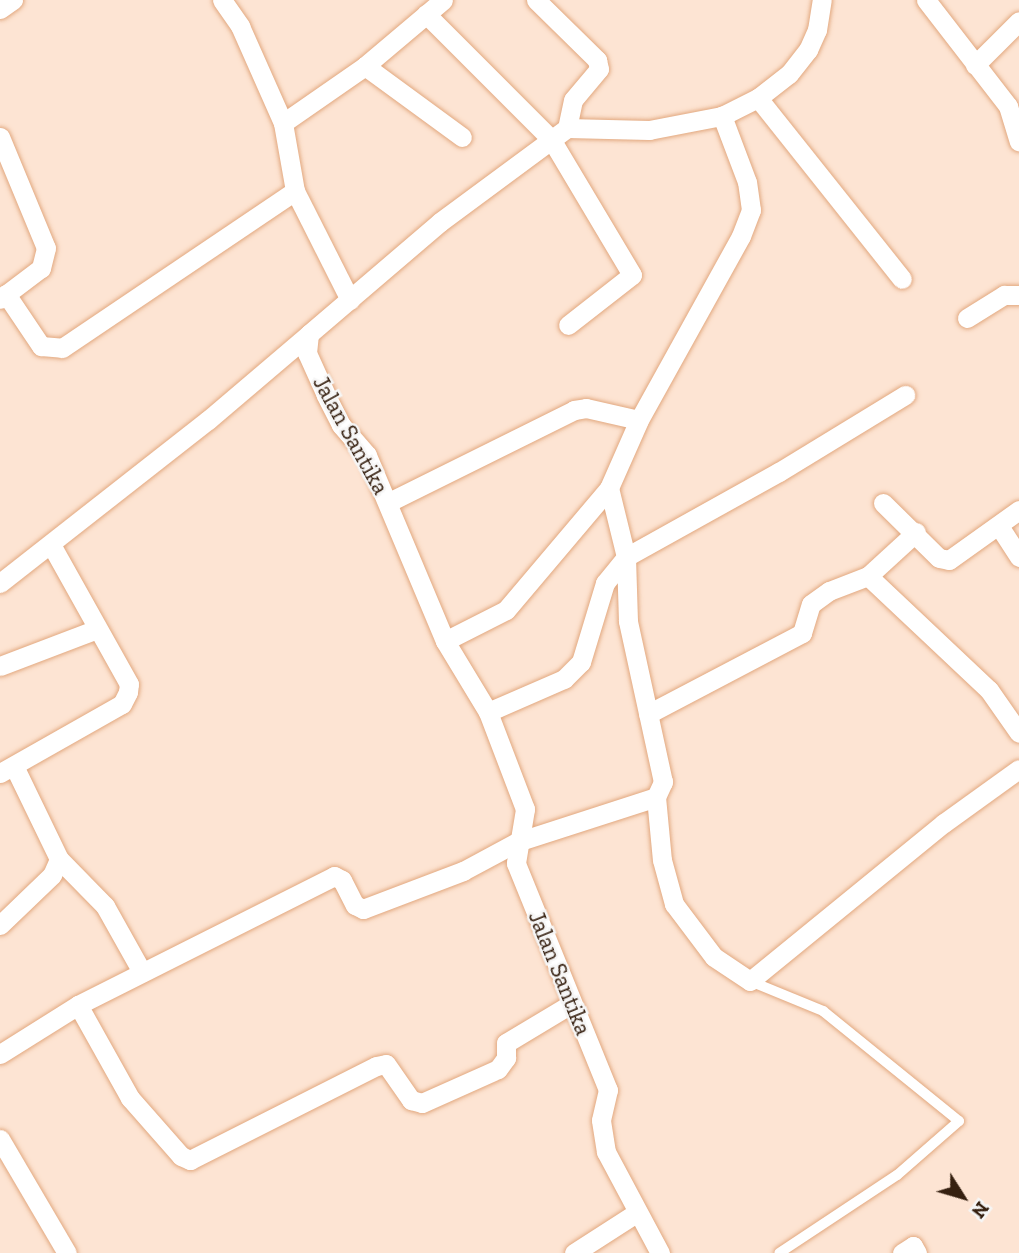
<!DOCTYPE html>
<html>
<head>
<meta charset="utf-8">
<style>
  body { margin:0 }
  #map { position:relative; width:1019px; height:1253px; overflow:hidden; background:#fde4d3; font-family:"Zilla Slab",serif }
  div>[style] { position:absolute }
  .roads { filter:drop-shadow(0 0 2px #e2a87f) drop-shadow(0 0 2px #e2a87f) }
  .lane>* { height:10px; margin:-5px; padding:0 5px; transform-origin:5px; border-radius:5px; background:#fff }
  .street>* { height:19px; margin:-9.5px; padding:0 9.5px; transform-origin:9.5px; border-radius:9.5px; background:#fff }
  span { translate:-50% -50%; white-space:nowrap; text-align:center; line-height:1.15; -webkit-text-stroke:5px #f6f6f6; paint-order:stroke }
  .street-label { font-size:23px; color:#362010 }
  .north { position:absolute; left:928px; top:1162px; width:70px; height:70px; -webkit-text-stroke:5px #f6f6f6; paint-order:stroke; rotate:127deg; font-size:19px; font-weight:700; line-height:28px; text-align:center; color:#362010 }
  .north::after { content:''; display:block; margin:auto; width:24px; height:32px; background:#362010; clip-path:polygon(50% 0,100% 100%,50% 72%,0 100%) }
</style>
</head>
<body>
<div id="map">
  <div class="roads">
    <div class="lane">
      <div style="left:750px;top:981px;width:79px;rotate:22.3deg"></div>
      <div style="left:823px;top:1011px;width:175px;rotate:39deg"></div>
      <div style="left:959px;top:1121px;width:82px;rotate:138.9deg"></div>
      <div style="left:897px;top:1175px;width:141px;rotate:146.5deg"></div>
    </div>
    <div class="street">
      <div style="left:222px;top:0;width:32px;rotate:55deg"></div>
      <div style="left:240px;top:26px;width:106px;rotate:66.1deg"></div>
      <div style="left:283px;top:123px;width:69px;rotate:80deg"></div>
      <div style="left:295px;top:191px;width:122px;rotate:63.2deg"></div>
      <div style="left:536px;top:0;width:86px;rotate:44.5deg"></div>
      <div style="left:597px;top:60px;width:9px;rotate:77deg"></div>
      <div style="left:599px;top:69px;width:40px;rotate:130deg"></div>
      <div style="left:573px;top:100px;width:29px;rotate:102deg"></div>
      <div style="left:926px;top:0;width:134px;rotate:52.3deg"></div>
      <div style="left:1008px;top:106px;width:37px;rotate:73deg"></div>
      <div style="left:0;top:9px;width:16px;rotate:-35deg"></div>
      <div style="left:426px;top:14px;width:177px;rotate:45deg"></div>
      <div style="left:551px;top:139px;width:158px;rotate:59.2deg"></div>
      <div style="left:632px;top:275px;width:81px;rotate:142deg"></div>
      <div style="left:975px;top:65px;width:62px;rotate:-45deg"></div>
      <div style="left:365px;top:66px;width:120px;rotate:36.2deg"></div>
      <div style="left:758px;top:98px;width:231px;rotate:51.5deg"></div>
      <div style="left:283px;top:123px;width:100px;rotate:-34.8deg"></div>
      <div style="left:365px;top:66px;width:102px;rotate:-40.2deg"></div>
      <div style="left:0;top:137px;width:120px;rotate:67.5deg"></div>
      <div style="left:46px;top:248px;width:21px;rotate:104deg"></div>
      <div style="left:41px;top:268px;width:51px;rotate:142.9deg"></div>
      <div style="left:6px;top:294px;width:63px;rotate:56.1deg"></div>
      <div style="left:41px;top:346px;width:21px;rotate:5deg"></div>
      <div style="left:62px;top:348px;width:281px;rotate:-34deg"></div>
      <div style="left:967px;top:318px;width:44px;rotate:-31.9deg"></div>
      <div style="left:1004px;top:295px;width:15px"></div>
      <div style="left:389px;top:502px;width:207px;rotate:-26.4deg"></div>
      <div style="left:574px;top:410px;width:12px;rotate:-9deg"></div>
      <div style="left:586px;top:408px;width:54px;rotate:12.8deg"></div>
      <div style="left:883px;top:503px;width:78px;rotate:44.5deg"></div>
      <div style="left:939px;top:558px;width:10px;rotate:11deg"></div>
      <div style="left:949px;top:560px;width:86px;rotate:-35.5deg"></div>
      <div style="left:999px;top:526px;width:37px;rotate:57deg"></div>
      <div style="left:868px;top:576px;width:166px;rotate:43.3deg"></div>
      <div style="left:989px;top:690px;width:52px;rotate:55.1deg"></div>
      <div style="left:0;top:583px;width:264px;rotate:-38.1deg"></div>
      <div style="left:208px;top:420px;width:133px;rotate:-40.4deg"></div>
      <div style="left:445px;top:641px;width:68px;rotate:-26.9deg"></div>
      <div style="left:506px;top:610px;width:160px;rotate:-49.8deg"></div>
      <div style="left:609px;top:488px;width:74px;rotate:-66.2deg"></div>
      <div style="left:639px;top:420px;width:210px;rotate:-61deg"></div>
      <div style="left:741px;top:236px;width:28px;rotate:-69deg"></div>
      <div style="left:751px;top:210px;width:28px;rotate:-98deg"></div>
      <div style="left:747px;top:182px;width:71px;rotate:-110.7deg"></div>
      <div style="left:0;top:666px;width:104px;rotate:-20.9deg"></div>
      <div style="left:488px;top:712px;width:83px;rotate:-23.5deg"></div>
      <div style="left:564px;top:679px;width:24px;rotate:-45deg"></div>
      <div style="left:581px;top:662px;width:83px;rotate:-73.1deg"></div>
      <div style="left:605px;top:583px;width:33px;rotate:-51deg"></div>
      <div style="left:626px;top:557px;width:175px;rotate:-29.1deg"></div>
      <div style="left:779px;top:472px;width:148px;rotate:-31.4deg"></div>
      <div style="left:648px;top:714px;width:174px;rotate:-27.7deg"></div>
      <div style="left:802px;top:633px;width:30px;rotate:-73deg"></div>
      <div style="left:811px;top:604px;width:22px;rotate:-36deg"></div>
      <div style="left:829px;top:591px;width:42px;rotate:-21deg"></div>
      <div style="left:868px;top:576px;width:65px;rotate:-42.5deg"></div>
      <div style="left:14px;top:766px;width:103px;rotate:64.2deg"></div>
      <div style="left:59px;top:859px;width:66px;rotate:45.6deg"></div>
      <div style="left:105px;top:906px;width:76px;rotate:60.7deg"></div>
      <div style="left:0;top:773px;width:140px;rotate:-29.5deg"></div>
      <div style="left:122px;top:704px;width:13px;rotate:-63deg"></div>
      <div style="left:128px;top:692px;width:8px;rotate:-83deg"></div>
      <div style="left:129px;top:684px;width:158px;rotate:-119.2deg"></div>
      <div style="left:656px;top:797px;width:63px;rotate:84.6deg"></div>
      <div style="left:662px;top:860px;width:46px;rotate:74.7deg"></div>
      <div style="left:674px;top:904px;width:66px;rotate:53deg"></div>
      <div style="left:714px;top:957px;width:43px;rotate:33.7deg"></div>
      <div style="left:750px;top:981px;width:250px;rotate:-39.2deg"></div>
      <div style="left:944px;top:823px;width:92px;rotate:-35.8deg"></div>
      <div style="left:0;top:925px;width:72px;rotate:-43.9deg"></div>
      <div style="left:52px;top:875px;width:17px;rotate:-66deg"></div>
      <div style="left:78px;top:1005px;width:107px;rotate:60.8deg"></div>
      <div style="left:130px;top:1098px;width:77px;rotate:48.7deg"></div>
      <div style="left:181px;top:1156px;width:10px;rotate:24deg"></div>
      <div style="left:190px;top:1160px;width:208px;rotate:-26.8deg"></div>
      <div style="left:376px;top:1066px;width:10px;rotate:-11deg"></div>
      <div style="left:386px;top:1064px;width:44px;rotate:55.2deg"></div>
      <div style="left:411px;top:1100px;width:11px;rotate:15deg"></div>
      <div style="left:422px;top:1103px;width:83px;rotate:-24.1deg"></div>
      <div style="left:498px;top:1069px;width:14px;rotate:-54deg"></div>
      <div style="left:506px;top:1058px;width:15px;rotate:-90deg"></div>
      <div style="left:506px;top:1043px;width:76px;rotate:-31deg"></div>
      <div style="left:0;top:1054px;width:92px;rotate:-32.1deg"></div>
      <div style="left:78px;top:1005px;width:287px;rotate:-26.7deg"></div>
      <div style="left:334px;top:876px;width:9px;rotate:27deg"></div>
      <div style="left:342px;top:880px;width:28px;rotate:63deg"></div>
      <div style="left:355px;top:905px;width:9px;rotate:27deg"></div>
      <div style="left:363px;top:909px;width:107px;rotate:-20.8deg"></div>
      <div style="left:463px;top:871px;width:61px;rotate:-28.2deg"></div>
      <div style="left:517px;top:842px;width:146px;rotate:-17.9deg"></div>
      <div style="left:656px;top:797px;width:17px;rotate:-65deg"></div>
      <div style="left:663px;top:782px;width:165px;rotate:-102.3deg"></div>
      <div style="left:628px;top:621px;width:64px;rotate:-91.8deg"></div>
      <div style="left:626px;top:557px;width:71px;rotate:-103.8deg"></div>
      <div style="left:0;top:1139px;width:132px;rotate:59.6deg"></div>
      <div style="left:574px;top:1253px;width:74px;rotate:-32.8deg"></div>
      <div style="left:660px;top:1253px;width:115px;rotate:-118.1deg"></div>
      <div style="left:606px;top:1152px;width:32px;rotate:-99deg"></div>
      <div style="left:601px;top:1120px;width:31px;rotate:-77deg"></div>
      <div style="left:608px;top:1090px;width:245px;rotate:-112.1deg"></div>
      <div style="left:516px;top:863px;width:55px;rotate:-80.5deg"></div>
      <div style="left:525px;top:809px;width:104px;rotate:-110.9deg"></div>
      <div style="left:488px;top:712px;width:83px;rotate:-121.2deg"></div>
      <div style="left:445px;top:641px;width:202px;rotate:-112.8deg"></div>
      <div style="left:367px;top:455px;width:40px;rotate:-131deg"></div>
      <div style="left:341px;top:425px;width:34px;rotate:-117deg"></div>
      <div style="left:326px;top:395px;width:46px;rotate:-114.3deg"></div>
      <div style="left:307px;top:353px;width:19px;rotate:-84deg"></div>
      <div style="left:309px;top:334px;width:172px;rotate:-40.5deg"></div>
      <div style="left:440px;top:222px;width:158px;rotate:-36.5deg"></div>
      <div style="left:567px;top:128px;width:82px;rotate:1.4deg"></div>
      <div style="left:649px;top:130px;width:74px;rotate:-10.9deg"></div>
      <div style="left:722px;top:116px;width:40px;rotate:-26.6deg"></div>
      <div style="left:758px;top:98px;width:39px;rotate:-38deg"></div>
      <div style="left:789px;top:74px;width:31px;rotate:-52deg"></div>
      <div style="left:808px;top:50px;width:22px;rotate:-66deg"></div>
      <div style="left:817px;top:30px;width:30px;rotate:-81deg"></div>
      <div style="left:902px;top:1253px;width:13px;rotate:-32deg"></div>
      <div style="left:913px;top:1246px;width:8px;rotate:60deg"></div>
    </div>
  </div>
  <div class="street-label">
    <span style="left:351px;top:435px;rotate:61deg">Jalan Santika</span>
    <span style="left:560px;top:973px;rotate:68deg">Jalan Santika</span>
  </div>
  <div class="north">N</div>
</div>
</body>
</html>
